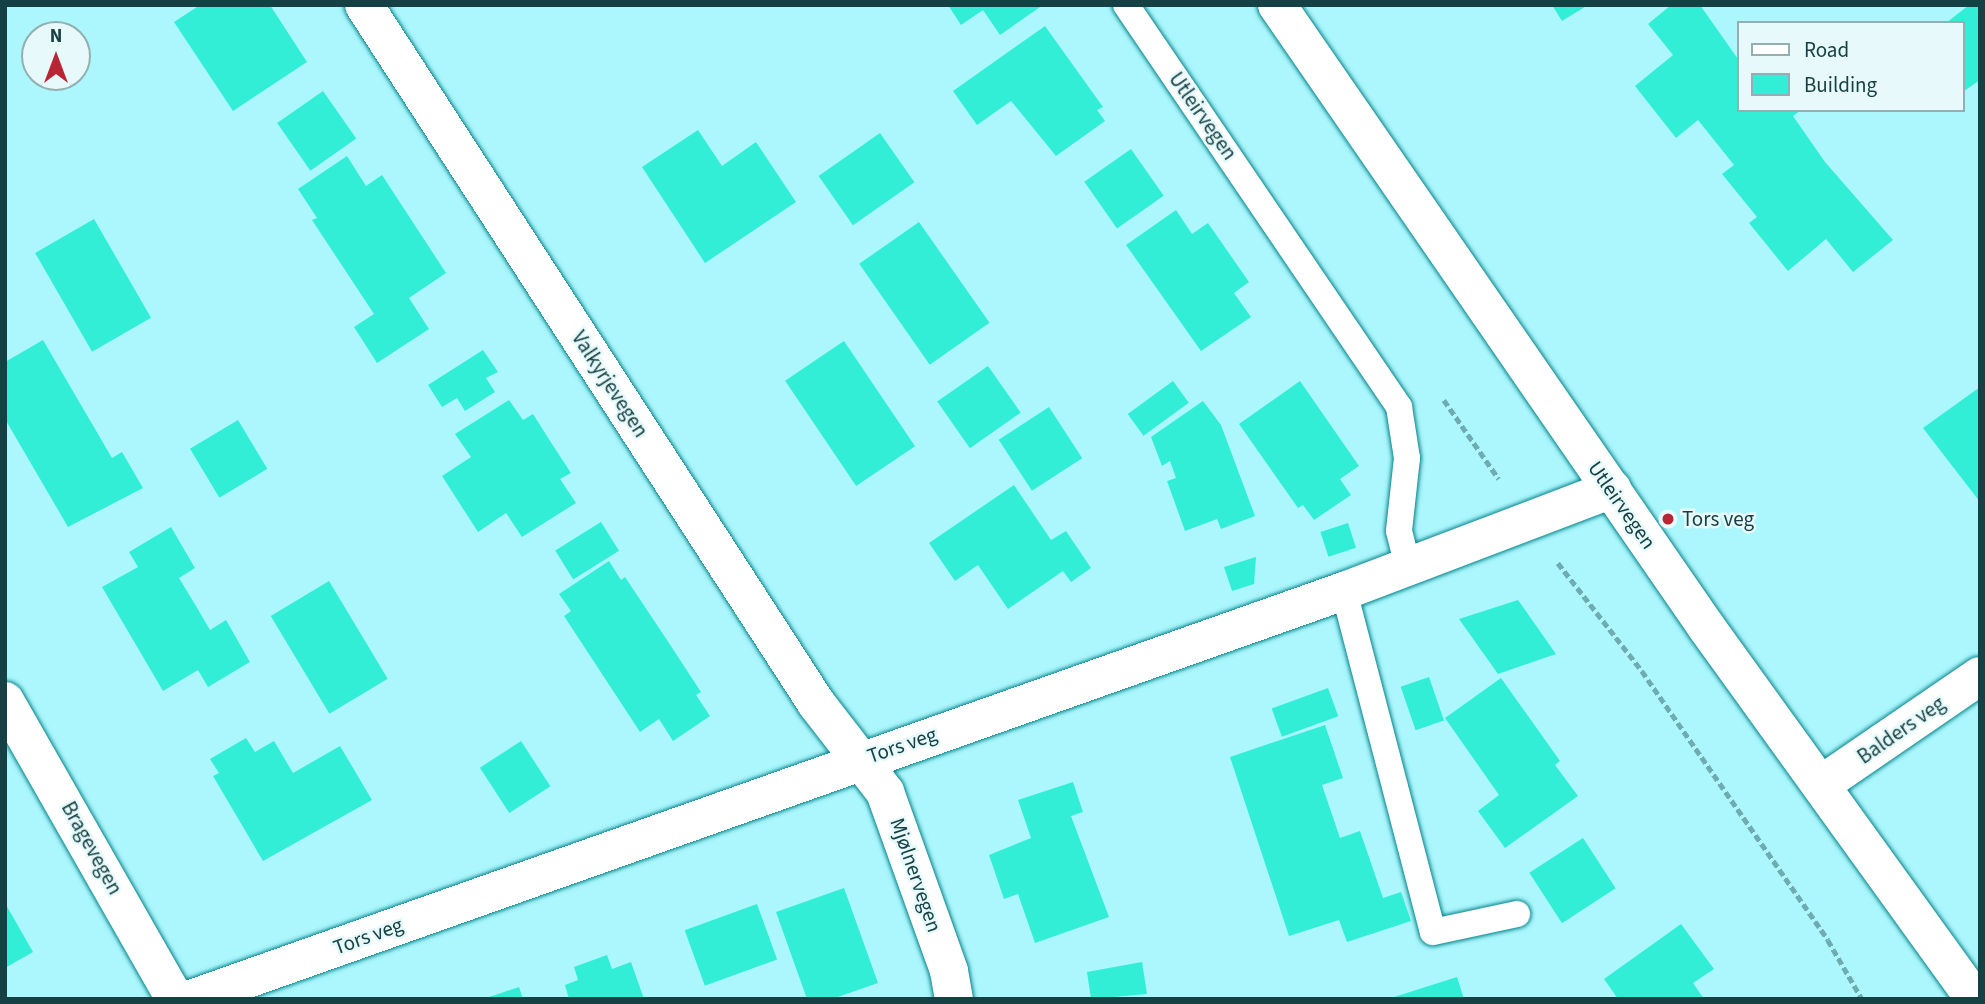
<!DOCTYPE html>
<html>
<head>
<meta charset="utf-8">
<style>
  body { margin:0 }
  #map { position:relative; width:1985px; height:1004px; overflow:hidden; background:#abf7fd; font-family:"Source Sans 3",sans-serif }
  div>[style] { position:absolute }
  .building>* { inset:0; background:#33eed6; transform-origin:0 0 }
  .path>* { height:4.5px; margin-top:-2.25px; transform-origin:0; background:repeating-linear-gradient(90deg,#6eacb1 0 7px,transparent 0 10.5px) }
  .roads { filter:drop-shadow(0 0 2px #03838a) drop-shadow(0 0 2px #03838a) }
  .service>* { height:26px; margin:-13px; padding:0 13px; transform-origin:13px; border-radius:13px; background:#fff }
  .minor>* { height:38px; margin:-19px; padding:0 19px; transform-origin:19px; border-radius:19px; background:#fff }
  .secondary>* { height:38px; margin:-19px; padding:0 19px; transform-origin:19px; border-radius:19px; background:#fff }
  .dots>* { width:19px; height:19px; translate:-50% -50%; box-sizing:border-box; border:4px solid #e7f9fa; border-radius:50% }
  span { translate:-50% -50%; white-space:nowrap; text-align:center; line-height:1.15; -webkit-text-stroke:5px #e7f9fa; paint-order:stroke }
  .street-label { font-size:21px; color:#164144 }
  .poi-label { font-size:21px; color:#164144 }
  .left { translate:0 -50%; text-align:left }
  .frame { position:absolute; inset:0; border:7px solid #164144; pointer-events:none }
  .legend { position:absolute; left:1737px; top:21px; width:228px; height:91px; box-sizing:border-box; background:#e7f9fa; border:2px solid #93afb1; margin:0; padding:9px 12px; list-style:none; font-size:21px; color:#164144 }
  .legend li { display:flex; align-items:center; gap:14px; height:35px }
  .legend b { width:35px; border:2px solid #93afb1 }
  .north { position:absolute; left:21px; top:21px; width:70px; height:70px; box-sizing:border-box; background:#e7f9fa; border:2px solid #93afb1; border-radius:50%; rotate:0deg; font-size:19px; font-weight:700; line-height:28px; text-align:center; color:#164144 }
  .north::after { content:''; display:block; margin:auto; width:24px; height:32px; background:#b72634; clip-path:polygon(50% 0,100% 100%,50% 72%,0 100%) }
</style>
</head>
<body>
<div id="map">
  <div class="building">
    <div style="clip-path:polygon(200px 5px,270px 5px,307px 62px,233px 111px,174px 22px)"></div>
    <div style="clip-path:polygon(948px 5px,1043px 5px,1000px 35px,983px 10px,961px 25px)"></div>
    <div style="clip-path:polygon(1552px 5px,1588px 5px,1562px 21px)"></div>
    <div style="clip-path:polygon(1671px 5px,1700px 5px,1738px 59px,1738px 110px,1801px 110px,1793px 116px,1825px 162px,1893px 240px,1853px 272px,1826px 239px,1788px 271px,1749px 223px,1757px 217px,1722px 174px,1734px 165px,1698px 120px,1676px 138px,1635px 86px,1673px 55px,1648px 24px)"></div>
    <div style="clip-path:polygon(1969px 5px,1980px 5px,1980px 80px,1964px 91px,1962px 23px,1946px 23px)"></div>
    <div style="clip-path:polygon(1045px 26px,1103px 107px,1097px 110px,1105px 121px,1056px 156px,1011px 101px,977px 125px,953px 91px)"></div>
    <div style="left:323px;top:91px;width:58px;height:56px;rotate:55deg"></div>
    <div style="clip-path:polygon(698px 130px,722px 166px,756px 142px,796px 202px,705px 263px,642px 167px)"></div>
    <div style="left:880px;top:133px;width:60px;height:75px;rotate:55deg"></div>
    <div style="left:1131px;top:149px;width:57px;height:57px;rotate:55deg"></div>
    <div style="clip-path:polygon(347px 156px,366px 186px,382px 175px,446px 273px,409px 298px,429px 329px,377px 363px,354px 327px,374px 314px,312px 220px,317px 218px,298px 189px)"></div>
    <div style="clip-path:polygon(1176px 210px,1192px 234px,1208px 223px,1249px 282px,1234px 293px,1251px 317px,1201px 351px,1126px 245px)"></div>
    <div style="left:94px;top:219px;width:114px;height:68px;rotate:60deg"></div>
    <div style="left:919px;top:222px;width:123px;height:73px;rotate:55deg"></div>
    <div style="clip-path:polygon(43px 340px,112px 458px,122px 452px,143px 488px,68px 527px,5px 419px,5px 362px)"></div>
    <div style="left:844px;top:341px;width:127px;height:71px;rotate:56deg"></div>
    <div style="clip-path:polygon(483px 350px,498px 372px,486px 378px,495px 392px,465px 411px,457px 398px,442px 407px,428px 385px)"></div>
    <div style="left:988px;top:366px;width:57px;height:62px;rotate:55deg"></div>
    <div style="left:1173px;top:381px;width:27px;height:56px;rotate:54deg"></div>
    <div style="clip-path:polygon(1300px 381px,1359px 466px,1340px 479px,1351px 495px,1314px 520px,1303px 505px,1298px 508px,1239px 424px)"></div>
    <div style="clip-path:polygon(1980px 387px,1980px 502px,1923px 428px)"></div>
    <div style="clip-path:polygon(509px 400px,523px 420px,533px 414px,552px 444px,571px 473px,560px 479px,576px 503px,522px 537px,506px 513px,478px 532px,442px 476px,471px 457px,455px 434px)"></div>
    <div style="clip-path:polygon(1203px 401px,1221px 425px,1255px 516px,1221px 529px,1217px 519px,1185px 531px,1167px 481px,1176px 478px,1170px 461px,1162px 466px,1151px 437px)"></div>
    <div style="left:1049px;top:407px;width:61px;height:60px;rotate:57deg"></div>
    <div style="left:238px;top:420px;width:57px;height:56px;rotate:59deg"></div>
    <div style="clip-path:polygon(1014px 485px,1051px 540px,1066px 531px,1091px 568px,1071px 582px,1063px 571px,1008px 609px,978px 565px,955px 581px,929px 543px)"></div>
    <div style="left:601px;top:522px;width:34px;height:54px;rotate:58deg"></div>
    <div style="left:1348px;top:523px;width:26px;height:29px;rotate:72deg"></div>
    <div style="clip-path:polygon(171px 527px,195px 568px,179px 578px,196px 606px,210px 630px,226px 620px,250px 662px,208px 687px,198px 670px,163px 691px,102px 587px,138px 567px,129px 552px)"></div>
    <div style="clip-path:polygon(1256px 557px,1254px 584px,1232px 591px,1224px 567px)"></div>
    <div style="clip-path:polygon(609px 561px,621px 580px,625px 577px,667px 640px,701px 692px,696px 695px,710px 716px,673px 741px,659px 719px,640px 732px,564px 616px,571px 611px,559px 594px)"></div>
    <div style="left:329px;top:581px;width:114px;height:68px;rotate:59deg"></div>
    <div style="clip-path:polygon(1518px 600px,1556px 654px,1498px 674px,1459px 619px)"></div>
    <div style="left:1429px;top:677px;width:46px;height:30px;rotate:71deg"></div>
    <div style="clip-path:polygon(1501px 678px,1560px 761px,1555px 765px,1578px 796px,1505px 848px,1478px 811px,1499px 795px,1445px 718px)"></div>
    <div style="left:1328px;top:688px;width:30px;height:60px;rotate:70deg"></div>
    <div style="clip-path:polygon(1325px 725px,1343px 778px,1322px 785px,1340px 838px,1360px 831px,1383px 898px,1401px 892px,1411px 921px,1347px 942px,1339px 920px,1289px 936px,1230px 757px)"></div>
    <div style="clip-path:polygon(246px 738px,255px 752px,274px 741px,293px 773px,340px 746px,372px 800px,263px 861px,213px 776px,219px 773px,210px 759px)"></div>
    <div style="left:521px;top:741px;width:54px;height:49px;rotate:57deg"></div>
    <div style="clip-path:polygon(1073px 782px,1083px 812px,1071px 816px,1109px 917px,1035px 943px,1018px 894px,1004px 899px,989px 855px,1031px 838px,1018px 800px)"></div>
    <div style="left:1583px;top:838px;width:60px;height:64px;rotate:57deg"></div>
    <div style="clip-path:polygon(844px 888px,878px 983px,832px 999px,807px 999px,776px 912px)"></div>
    <div style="clip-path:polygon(5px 903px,33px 952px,5px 968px)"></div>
    <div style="left:757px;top:904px;width:59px;height:77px;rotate:70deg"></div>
    <div style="clip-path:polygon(1681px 924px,1714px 969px,1693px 983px,1704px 999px,1618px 999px,1604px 979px)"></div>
    <div style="clip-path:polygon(607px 955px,612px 969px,631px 962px,644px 999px,569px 999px,565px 985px,578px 980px,574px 967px)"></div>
    <div style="clip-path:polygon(1142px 962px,1147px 994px,1091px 999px,1087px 972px)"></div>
    <div style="clip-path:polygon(1457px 977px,1464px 999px,1391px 999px,1391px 998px)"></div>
    <div style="clip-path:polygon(519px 987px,523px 999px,486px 999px,486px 998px)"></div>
  </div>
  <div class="path">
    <div style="left:1444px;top:400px;width:96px;rotate:55.2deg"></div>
    <div style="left:1558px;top:563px;width:137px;rotate:52.1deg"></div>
    <div style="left:1642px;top:671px;width:327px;rotate:55.3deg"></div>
    <div style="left:1828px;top:940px;width:68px;rotate:60deg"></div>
  </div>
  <div class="roads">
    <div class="service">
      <div style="left:1126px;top:5px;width:486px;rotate:55.8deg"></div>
      <div style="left:1399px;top:407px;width:52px;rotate:81.1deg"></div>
      <div style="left:1407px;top:458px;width:73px;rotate:96.3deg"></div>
      <div style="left:1399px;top:531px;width:37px;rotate:76deg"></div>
      <div style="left:1344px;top:591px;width:352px;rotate:75.4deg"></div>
      <div style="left:1433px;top:932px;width:86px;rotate:-12.1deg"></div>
    </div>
    <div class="minor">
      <div style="left:364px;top:5px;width:832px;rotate:57.07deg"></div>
      <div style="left:816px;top:703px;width:113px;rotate:52.2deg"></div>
      <div style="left:885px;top:792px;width:190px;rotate:70.3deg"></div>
      <div style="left:949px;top:971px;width:28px;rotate:80deg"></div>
      <div style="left:5px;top:701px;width:343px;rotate:60.3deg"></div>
      <div style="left:1822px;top:784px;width:191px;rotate:-34.4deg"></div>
      <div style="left:191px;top:999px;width:1223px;rotate:-19.49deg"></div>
      <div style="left:1344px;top:591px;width:287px;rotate:-20.8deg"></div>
    </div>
    <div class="secondary">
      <div style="left:1277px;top:5px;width:757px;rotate:55.39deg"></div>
      <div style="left:1707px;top:628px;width:458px;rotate:54.2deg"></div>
    </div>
  </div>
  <div class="dots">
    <div style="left:1668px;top:519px;background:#b72634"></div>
  </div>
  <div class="street-label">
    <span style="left:1203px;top:116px;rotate:55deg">Utleirvegen</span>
    <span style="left:610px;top:384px;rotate:57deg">Valkyrjevegen</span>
    <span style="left:1622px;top:505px;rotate:55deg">Utleirvegen</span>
    <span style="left:1901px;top:730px;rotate:-35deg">Balders veg</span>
    <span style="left:902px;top:745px;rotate:-19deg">Tors veg</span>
    <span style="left:92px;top:848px;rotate:61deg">Bragevegen</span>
    <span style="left:916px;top:875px;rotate:71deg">Mjølnervegen</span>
    <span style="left:368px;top:936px;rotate:-20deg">Tors veg</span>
  </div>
  <div class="poi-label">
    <span class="left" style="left:1682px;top:519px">Tors veg</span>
  </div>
  <div class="frame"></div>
  <ul class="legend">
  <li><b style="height:9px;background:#fff"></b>Road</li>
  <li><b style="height:19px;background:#33eed6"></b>Building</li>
  </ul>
  <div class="north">N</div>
</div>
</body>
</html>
